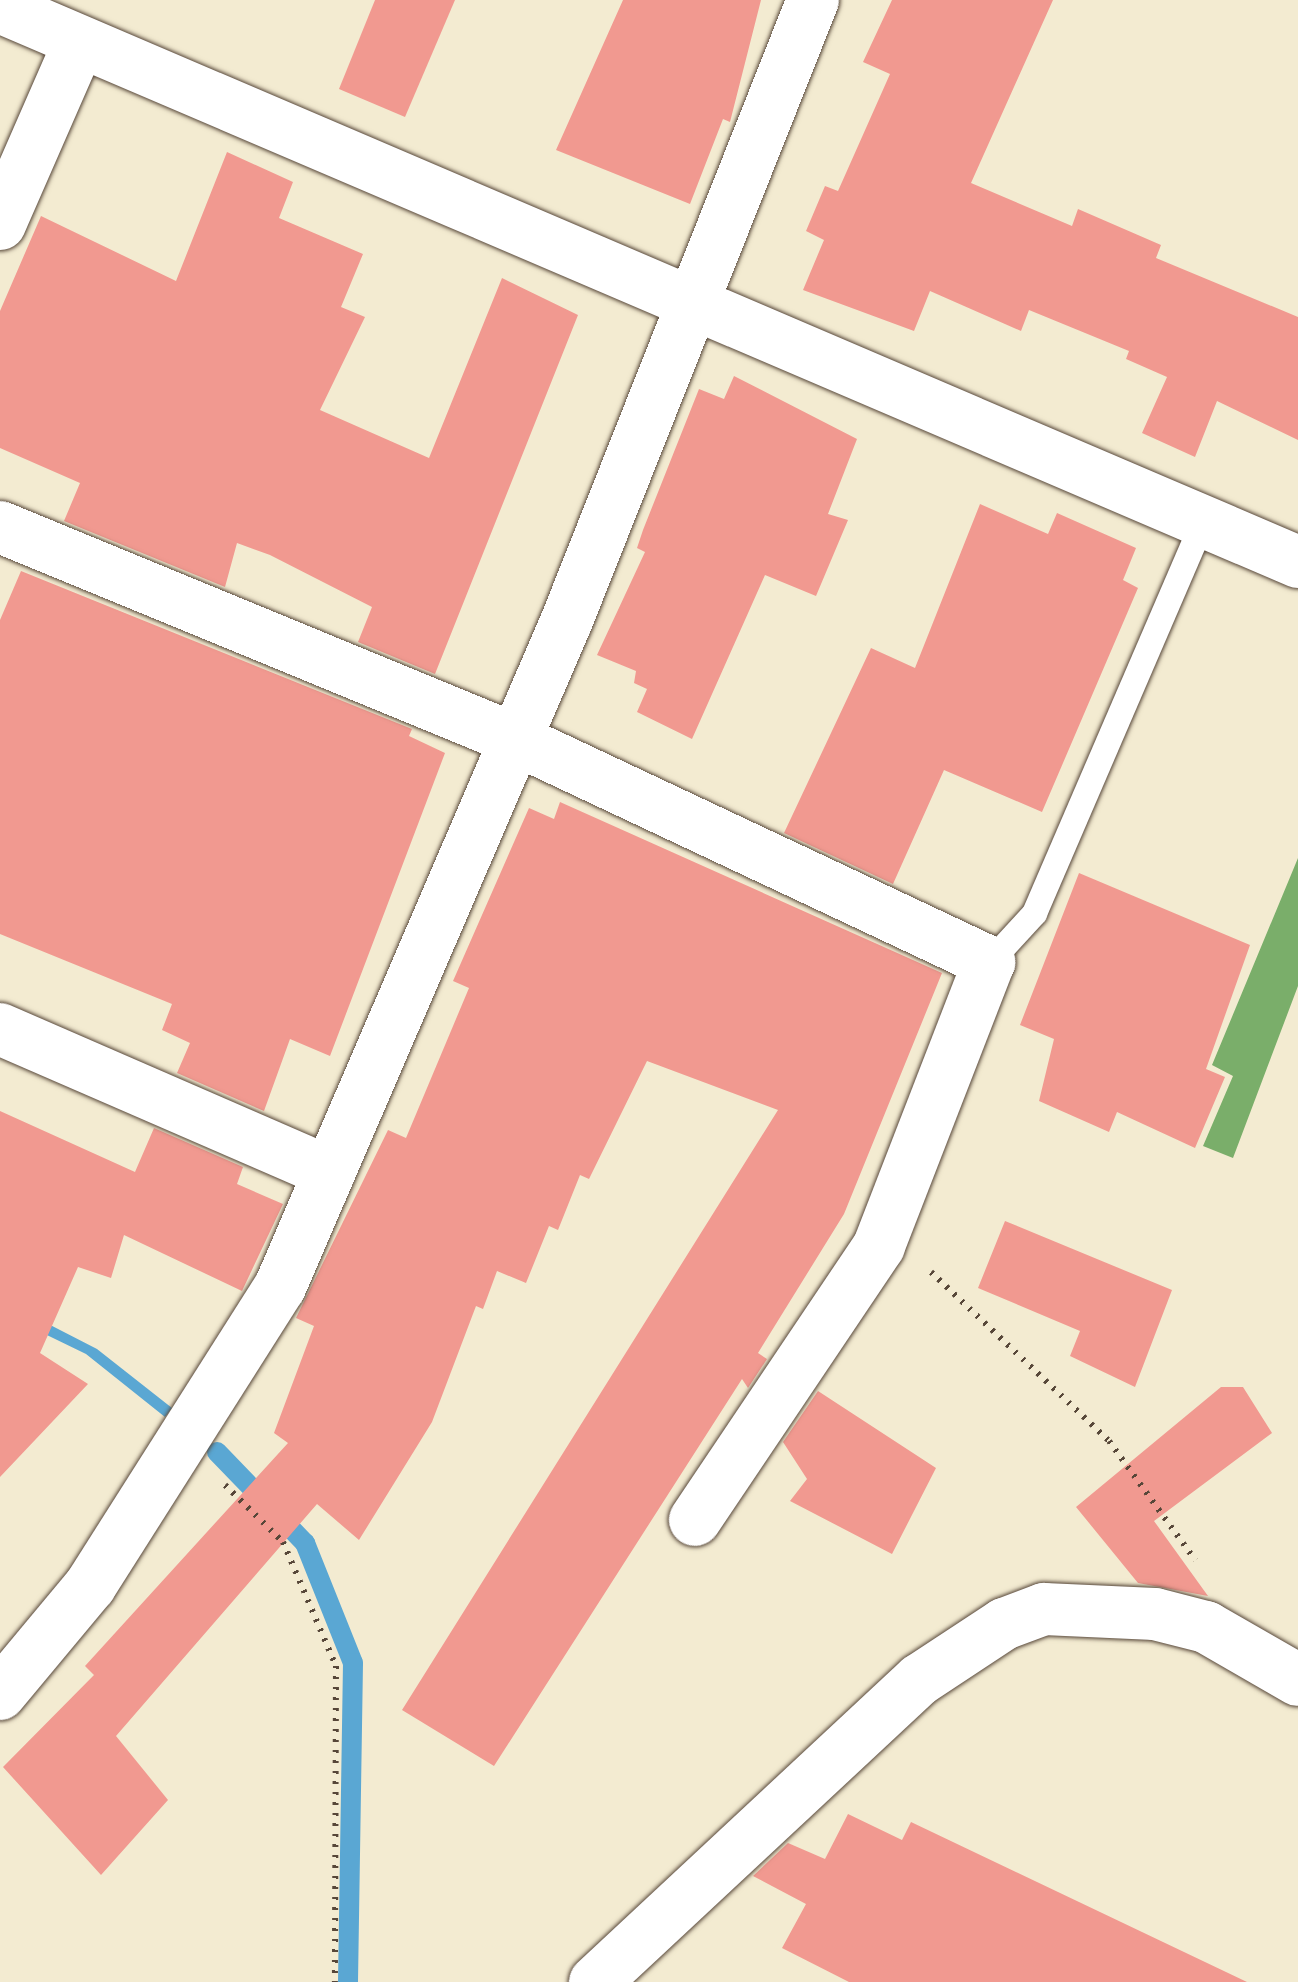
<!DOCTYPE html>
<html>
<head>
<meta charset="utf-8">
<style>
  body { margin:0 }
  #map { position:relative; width:1298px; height:1982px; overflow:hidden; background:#f3ebd1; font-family:"IM FELL DW Pica",serif }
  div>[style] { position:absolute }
  .forest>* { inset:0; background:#7aae6a }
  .water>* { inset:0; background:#5aa7d3 }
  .stream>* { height:20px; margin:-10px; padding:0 10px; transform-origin:10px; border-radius:10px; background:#5aa7d3 }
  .building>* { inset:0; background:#f19990 }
  .path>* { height:6px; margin-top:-3px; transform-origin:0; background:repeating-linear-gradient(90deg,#574739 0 2.5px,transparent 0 10.5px) }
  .roads { filter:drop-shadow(0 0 2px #574739) drop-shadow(0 0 2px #574739) }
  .lane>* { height:25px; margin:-12.5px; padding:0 12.5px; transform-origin:12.5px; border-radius:12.5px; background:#fff }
  .street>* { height:52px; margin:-26px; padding:0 26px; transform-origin:26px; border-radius:26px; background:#fff }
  span { translate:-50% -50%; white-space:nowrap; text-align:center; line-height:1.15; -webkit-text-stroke:8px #fcf5e5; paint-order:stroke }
</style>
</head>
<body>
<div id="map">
  <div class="forest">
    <div style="clip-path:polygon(1298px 858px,1298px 986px,1233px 1158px,1203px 1146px,1233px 1076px,1212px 1065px)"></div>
  </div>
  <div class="water">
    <div style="clip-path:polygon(23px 1311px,97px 1349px,172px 1408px,165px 1417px,86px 1354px,18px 1321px)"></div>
  </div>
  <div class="stream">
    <div style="left:217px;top:1452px;width:127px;rotate:46deg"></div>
    <div style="left:305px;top:1543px;width:129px;rotate:68.2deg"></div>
    <div style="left:353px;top:1663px;width:319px;rotate:90.9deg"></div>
  </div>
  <div class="building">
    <div style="clip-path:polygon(375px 0,455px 0,405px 117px,339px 89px)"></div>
    <div style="clip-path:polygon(623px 0,761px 0,730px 122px,723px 119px,690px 204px,556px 150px)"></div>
    <div style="clip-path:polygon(892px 0,1053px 0,971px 183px,1072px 226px,1078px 209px,1161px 245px,1156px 258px,1298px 317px,1298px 440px,1217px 401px,1195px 457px,1142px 433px,1167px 377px,1126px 359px,1129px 351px,1029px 310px,1021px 331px,930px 291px,914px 331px,803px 290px,824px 240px,806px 231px,825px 186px,838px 191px,890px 74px,863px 62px)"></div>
    <div style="clip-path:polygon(227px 152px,293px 182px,279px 218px,363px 254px,341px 307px,365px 317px,320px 410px,429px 458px,502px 278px,578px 315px,435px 674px,358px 642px,372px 607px,270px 555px,237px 543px,225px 587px,64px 521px,80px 483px,0 448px,0 311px,41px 216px,176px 281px)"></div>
    <div style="clip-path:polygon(734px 376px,857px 439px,828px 514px,848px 520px,816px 596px,765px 575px,692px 739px,637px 712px,647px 689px,634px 683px,636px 671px,597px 655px,645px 552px,637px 548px,643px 530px,699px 389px,724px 399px)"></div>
    <div style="clip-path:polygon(980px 504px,1048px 534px,1057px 513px,1136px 548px,1123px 580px,1138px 588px,1042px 812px,944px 770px,893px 884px,784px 833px,871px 648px,915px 668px)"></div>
    <div style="clip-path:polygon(21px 571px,412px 729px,409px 736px,445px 753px,330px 1056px,290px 1039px,264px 1111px,177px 1073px,190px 1043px,162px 1030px,172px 1004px,0 934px,0 620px)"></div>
    <div style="clip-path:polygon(560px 802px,942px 973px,844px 1214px,758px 1353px,767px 1359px,748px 1388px,742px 1379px,494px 1766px,402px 1710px,778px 1110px,647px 1061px,589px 1179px,580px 1175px,558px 1230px,549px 1226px,526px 1283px,497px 1271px,483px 1309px,476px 1306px,432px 1422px,359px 1540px,317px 1504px,116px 1736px,168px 1800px,101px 1875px,3px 1767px,94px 1675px,85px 1666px,288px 1443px,274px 1433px,314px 1326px,296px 1318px,388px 1130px,406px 1138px,469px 988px,453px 981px,529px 808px,554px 819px)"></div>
    <div style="clip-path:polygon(1079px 873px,1250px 945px,1206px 1069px,1225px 1077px,1195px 1148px,1117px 1112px,1109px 1132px,1039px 1101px,1054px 1039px,1020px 1025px)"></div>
    <div style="clip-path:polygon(0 1111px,135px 1172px,154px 1128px,243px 1167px,237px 1184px,283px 1204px,242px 1291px,124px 1235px,111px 1278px,78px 1267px,40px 1353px,88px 1384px,0 1477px)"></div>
    <div style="clip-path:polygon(1005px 1221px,1172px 1290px,1135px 1387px,1070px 1356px,1080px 1331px,978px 1288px)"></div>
    <div style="clip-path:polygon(1221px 1387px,1243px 1387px,1272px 1433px,1154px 1521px,1208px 1596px,1138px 1583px,1076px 1507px)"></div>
    <div style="clip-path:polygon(818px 1391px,936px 1468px,892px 1554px,790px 1501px,807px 1479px,783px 1442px)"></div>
    <div style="clip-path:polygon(848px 1814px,902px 1840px,911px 1822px,1247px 1982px,849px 1982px,782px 1948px,806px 1904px,753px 1876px,788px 1843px,825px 1859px)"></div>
  </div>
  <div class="path">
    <div style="left:931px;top:1272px;width:245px;rotate:43.5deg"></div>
    <div style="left:1109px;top:1441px;width:147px;rotate:54.1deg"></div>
    <div style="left:225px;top:1485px;width:81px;rotate:44.5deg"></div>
    <div style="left:283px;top:1542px;width:135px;rotate:66.9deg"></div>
    <div style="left:336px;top:1666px;width:316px;rotate:90.2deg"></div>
  </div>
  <div class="roads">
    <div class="lane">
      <div style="left:989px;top:962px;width:67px;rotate:-47.4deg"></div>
      <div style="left:1034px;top:913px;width:425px;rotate:-66.7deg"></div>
    </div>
    <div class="street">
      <div style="left:0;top:7px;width:1412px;rotate:23.15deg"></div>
      <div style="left:0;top:224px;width:197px;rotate:-66.4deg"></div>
      <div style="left:0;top:527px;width:559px;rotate:22.39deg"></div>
      <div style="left:517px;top:740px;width:522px;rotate:25.19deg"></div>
      <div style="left:989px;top:962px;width:305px;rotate:111.2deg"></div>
      <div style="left:879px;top:1246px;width:330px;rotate:123.9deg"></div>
      <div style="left:0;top:1029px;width:359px;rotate:23.5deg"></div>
      <div style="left:0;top:1694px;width:141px;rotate:-50.2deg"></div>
      <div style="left:90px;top:1586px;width:354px;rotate:-57.6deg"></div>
      <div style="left:280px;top:1287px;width:726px;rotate:-66.72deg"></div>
      <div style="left:567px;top:620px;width:667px;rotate:-68.36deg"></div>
      <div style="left:595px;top:1982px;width:443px;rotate:-43deg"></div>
      <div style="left:919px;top:1680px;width:102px;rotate:-33.4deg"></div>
      <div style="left:1004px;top:1624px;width:43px;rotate:-20.6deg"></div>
      <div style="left:1044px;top:1609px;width:111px;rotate:2.6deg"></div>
      <div style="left:1155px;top:1614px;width:53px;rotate:14.3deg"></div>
      <div style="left:1206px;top:1627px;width:106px;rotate:29.9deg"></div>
    </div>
  </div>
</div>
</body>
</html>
